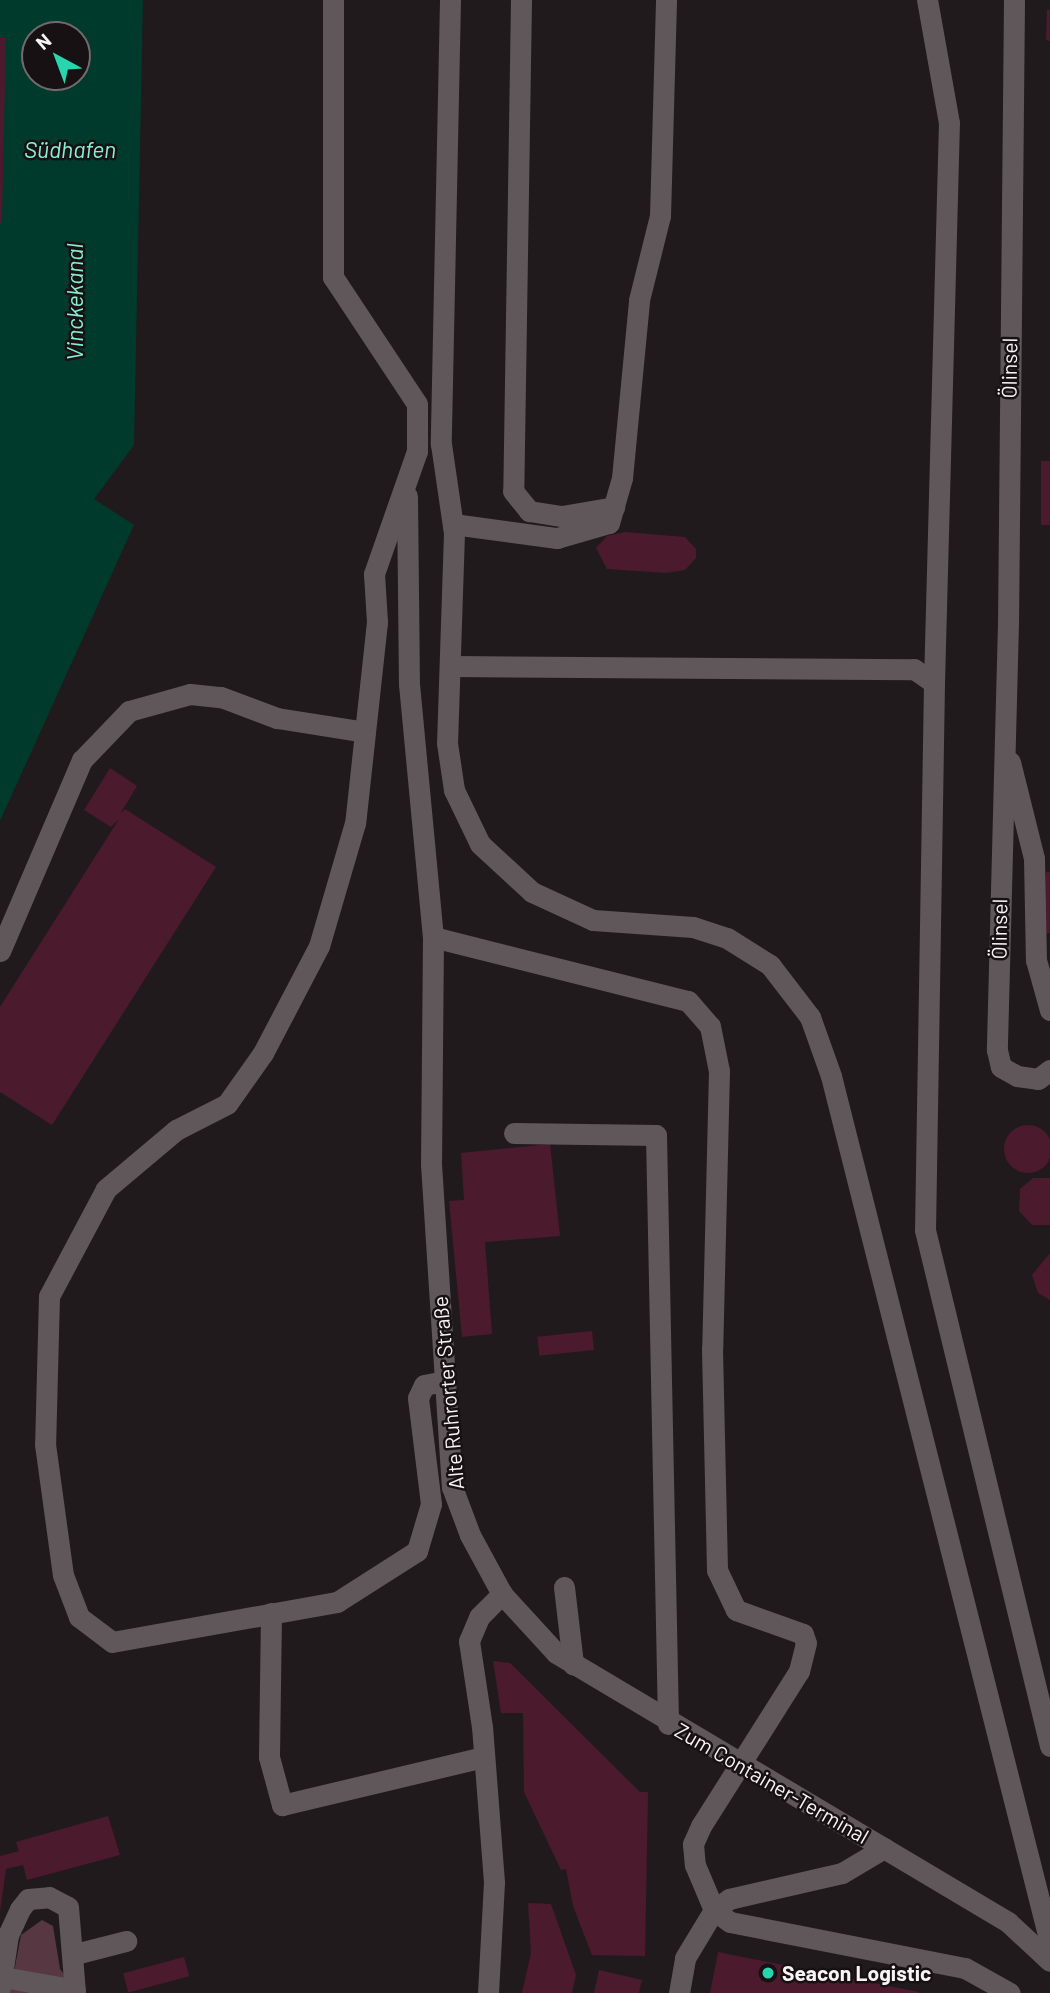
<!DOCTYPE html>
<html>
<head>
<meta charset="utf-8">
<style>
  body { margin:0 }
  #map { position:relative; width:1050px; height:1993px; overflow:hidden; background:#211a1c; font-family:Barlow,sans-serif }
  div>[style] { position:absolute }
  .green>* { inset:0; background:#573842 }
  .water>* { inset:0; background:#003a2c }
  .building>* { inset:0; background:#4b1a2d; transform-origin:0 0 }
  .round { border-radius:50% }
  .minor>* { height:21px; margin:-10.5px; padding:0 10.5px; transform-origin:10.5px; border-radius:10.5px; background:#60575a }
  .dots>* { width:19px; height:19px; translate:-50% -50%; box-sizing:border-box; border:4px solid #171113; border-radius:50% }
  span { translate:-50% -50%; white-space:nowrap; text-align:center; line-height:1.15; -webkit-text-stroke:5px #171113; paint-order:stroke }
  .street-label { font-size:21px; color:#f8f3f5 }
  .poi-label { font-size:21px; color:#f8f3f5; font-weight:700 }
  .left { translate:0 -50%; text-align:left }
  .water-label { font-size:23px; color:#88efd0; font-style:italic }
  .north { position:absolute; left:21px; top:21px; width:70px; height:70px; box-sizing:border-box; background:#171113; border:2px solid #716b6d; border-radius:50%; rotate:319deg; font-size:19px; font-weight:700; line-height:28px; text-align:center; color:#f8f3f5 }
  .north::after { content:''; display:block; margin:auto; width:24px; height:32px; background:#29d5ad; clip-path:polygon(50% 0,100% 100%,50% 72%,0 100%) }
</style>
</head>
<body>
<div id="map">
  <div class="green">
    <div style="clip-path:polygon(42px 1920px,53px 1926px,60px 1969px,79px 1993px,10px 1993px,21px 1935px)"></div>
  </div>
  <div class="water">
    <div style="clip-path:polygon(evenodd,0 0,143px 0,134px 445px,94px 499px,134px 525px,0 821px,0 0,35px 35px,77px 35px,77px 77px,35px 77px,35px 35px)"></div>
  </div>
  <div class="building">
    <div style="clip-path:polygon(1047px 9px,1050px 10px,1050px 41px,1046px 40px)"></div>
    <div style="clip-path:polygon(0 37px,6px 37px,2px 223px,0 223px)"></div>
    <div style="left:1041px;top:461px;width:9px;height:64px"></div>
    <div style="clip-path:polygon(625px 532px,685px 537px,696px 549px,696px 558px,685px 570px,667px 573px,607px 569px,596px 548px,607px 536px)"></div>
    <div style="clip-path:polygon(110px 768px,137px 786px,120px 814px,125px 809px,216px 867px,52px 1125px,0 1092px,0 1007px,119px 819px,111px 827px,84px 810px)"></div>
    <div style="clip-path:polygon(1046px 872px,1050px 872px,1050px 933px,1044px 933px)"></div>
    <div class="round" style="left:1004px;top:1125px;width:48px;height:48px"></div>
    <div style="clip-path:polygon(550px 1144px,560px 1236px,485px 1242px,492px 1334px,462px 1337px,449px 1201px,464px 1200px,461px 1153px)"></div>
    <div style="clip-path:polygon(1033px 1178px,1050px 1178px,1050px 1225px,1032px 1225px,1019px 1211px,1020px 1189px)"></div>
    <div style="clip-path:polygon(1050px 1253px,1050px 1300px,1038px 1293px,1032px 1275px)"></div>
    <div style="left:592px;top:1331px;width:19px;height:55px;rotate:84deg"></div>
    <div style="clip-path:polygon(493px 1661px,510px 1663px,640px 1792px,648px 1792px,645px 1956px,592px 1955px,573px 1906px,566px 1869px,561px 1870px,524px 1792px,523px 1713px,501px 1713px)"></div>
    <div style="clip-path:polygon(108px 1816px,120px 1855px,27px 1880px,23px 1865px,6px 1869px,0 1912px,0 1856px,19px 1851px,16px 1842px)"></div>
    <div style="clip-path:polygon(528px 1903px,551px 1904px,576px 1975px,572px 1993px,522px 1993px,531px 1953px)"></div>
    <div style="clip-path:polygon(718px 1952px,919px 1992px,919px 1993px,710px 1993px)"></div>
    <div style="left:184px;top:1957px;width:20px;height:63px;rotate:75deg"></div>
    <div style="clip-path:polygon(599px 1970px,642px 1980px,639px 1993px,594px 1993px)"></div>
  </div>
  <div class="minor">
    <div style="left:333px;top:0;width:277px;rotate:90deg"></div>
    <div style="left:333px;top:277px;width:152px;rotate:56.5deg"></div>
    <div style="left:417px;top:404px;width:47px;rotate:90deg"></div>
    <div style="left:417px;top:451px;width:130px;rotate:109.3deg"></div>
    <div style="left:374px;top:574px;width:48px;rotate:86.4deg"></div>
    <div style="left:377px;top:622px;width:202px;rotate:96.2deg"></div>
    <div style="left:355px;top:823px;width:128px;rotate:106.3deg"></div>
    <div style="left:319px;top:946px;width:121px;rotate:117.6deg"></div>
    <div style="left:263px;top:1053px;width:62px;rotate:125.2deg"></div>
    <div style="left:227px;top:1104px;width:57px;rotate:153deg"></div>
    <div style="left:176px;top:1130px;width:92px;rotate:139.9deg"></div>
    <div style="left:106px;top:1189px;width:121px;rotate:118deg"></div>
    <div style="left:49px;top:1296px;width:148px;rotate:91.5deg"></div>
    <div style="left:45px;top:1444px;width:132px;rotate:82.2deg"></div>
    <div style="left:63px;top:1575px;width:45px;rotate:69.1deg"></div>
    <div style="left:79px;top:1617px;width:41px;rotate:37.1deg"></div>
    <div style="left:112px;top:1642px;width:229px;rotate:-10.1deg"></div>
    <div style="left:337px;top:1602px;width:95px;rotate:-32.5deg"></div>
    <div style="left:417px;top:1551px;width:49px;rotate:-73.4deg"></div>
    <div style="left:431px;top:1504px;width:107px;rotate:-97deg"></div>
    <div style="left:418px;top:1398px;width:14px;rotate:-65deg"></div>
    <div style="left:424px;top:1385px;width:21px;rotate:-11deg"></div>
    <div style="left:450px;top:0;width:444px;rotate:91.2deg"></div>
    <div style="left:441px;top:444px;width:90px;rotate:81.7deg"></div>
    <div style="left:454px;top:533px;width:210px;rotate:91.9deg"></div>
    <div style="left:447px;top:743px;width:48px;rotate:81.5deg"></div>
    <div style="left:454px;top:790px;width:60px;rotate:64.3deg"></div>
    <div style="left:480px;top:844px;width:71px;rotate:42.7deg"></div>
    <div style="left:532px;top:892px;width:67px;rotate:24.7deg"></div>
    <div style="left:593px;top:920px;width:100px;rotate:4deg"></div>
    <div style="left:693px;top:927px;width:36px;rotate:18deg"></div>
    <div style="left:727px;top:938px;width:51px;rotate:32.1deg"></div>
    <div style="left:770px;top:965px;width:66px;rotate:52.4deg"></div>
    <div style="left:810px;top:1017px;width:63px;rotate:70.4deg"></div>
    <div style="left:831px;top:1076px;width:894px;rotate:75.82deg"></div>
    <div style="left:521px;top:0;width:491px;rotate:90.9deg"></div>
    <div style="left:513px;top:491px;width:26px;rotate:51deg"></div>
    <div style="left:529px;top:511px;width:33px;rotate:9deg"></div>
    <div style="left:562px;top:516px;width:53px;rotate:-9.8deg"></div>
    <div style="left:1014px;top:0;width:623px;rotate:90.55deg"></div>
    <div style="left:1008px;top:623px;width:427px;rotate:91.5deg"></div>
    <div style="left:997px;top:1050px;width:17px;rotate:77deg"></div>
    <div style="left:1001px;top:1067px;width:18px;rotate:29deg"></div>
    <div style="left:1017px;top:1076px;width:21px;rotate:8deg"></div>
    <div style="left:1038px;top:1079px;width:15px;rotate:-37deg"></div>
    <div style="left:407px;top:496px;width:188px;rotate:89.4deg"></div>
    <div style="left:409px;top:684px;width:254px;rotate:84.6deg"></div>
    <div style="left:433px;top:937px;width:227px;rotate:90.5deg"></div>
    <div style="left:431px;top:1164px;width:324px;rotate:86.3deg"></div>
    <div style="left:452px;top:1487px;width:51px;rotate:69.4deg"></div>
    <div style="left:470px;top:1535px;width:67px;rotate:61.5deg"></div>
    <div style="left:502px;top:1594px;width:80px;rotate:47.5deg"></div>
    <div style="left:556px;top:1653px;width:526px;rotate:30.76deg"></div>
    <div style="left:1008px;top:1922px;width:57px;rotate:42.9deg"></div>
    <div style="left:453px;top:524px;width:105px;rotate:7.7deg"></div>
    <div style="left:557px;top:538px;width:54px;rotate:-16.1deg"></div>
    <div style="left:609px;top:523px;width:47px;rotate:-73.9deg"></div>
    <div style="left:622px;top:478px;width:179px;rotate:-84.5deg"></div>
    <div style="left:639px;top:300px;width:87px;rotate:-76deg"></div>
    <div style="left:660px;top:216px;width:216px;rotate:-88.4deg"></div>
    <div style="left:453px;top:666px;width:461px;rotate:0.4deg"></div>
    <div style="left:914px;top:669px;width:24px;rotate:35deg"></div>
    <div style="left:934px;top:683px;width:560px;rotate:-88.47deg"></div>
    <div style="left:949px;top:123px;width:125px;rotate:-100.1deg"></div>
    <div style="left:934px;top:683px;width:547px;rotate:90.94deg"></div>
    <div style="left:925px;top:1230px;width:531px;rotate:76.38deg"></div>
    <div style="left:1010px;top:762px;width:99px;rotate:76deg"></div>
    <div style="left:1034px;top:858px;width:102px;rotate:88.9deg"></div>
    <div style="left:1036px;top:960px;width:52px;rotate:74.4deg"></div>
    <div style="left:433px;top:937px;width:263px;rotate:14.1deg"></div>
    <div style="left:688px;top:1001px;width:33px;rotate:49deg"></div>
    <div style="left:710px;top:1026px;width:46px;rotate:78.7deg"></div>
    <div style="left:719px;top:1071px;width:278px;rotate:91.4deg"></div>
    <div style="left:712px;top:1349px;width:221px;rotate:88.7deg"></div>
    <div style="left:717px;top:1570px;width:44px;rotate:64.6deg"></div>
    <div style="left:736px;top:1610px;width:71px;rotate:19.7deg"></div>
    <div style="left:803px;top:1634px;width:9px;rotate:72deg"></div>
    <div style="left:806px;top:1643px;width:29px;rotate:104deg"></div>
    <div style="left:799px;top:1671px;width:183px;rotate:122.3deg"></div>
    <div style="left:701px;top:1826px;width:20px;rotate:114deg"></div>
    <div style="left:693px;top:1844px;width:21px;rotate:85deg"></div>
    <div style="left:695px;top:1865px;width:49px;rotate:67.1deg"></div>
    <div style="left:714px;top:1910px;width:19px;rotate:-36deg"></div>
    <div style="left:729px;top:1899px;width:116px;rotate:-13deg"></div>
    <div style="left:842px;top:1873px;width:49px;rotate:-30.8deg"></div>
    <div style="left:0;top:951px;width:208px;rotate:-66.8deg"></div>
    <div style="left:82px;top:760px;width:68px;rotate:-46.2deg"></div>
    <div style="left:129px;top:711px;width:63px;rotate:-15.6deg"></div>
    <div style="left:190px;top:694px;width:31px;rotate:6deg"></div>
    <div style="left:221px;top:697px;width:60px;rotate:20.6deg"></div>
    <div style="left:277px;top:718px;width:89px;rotate:9deg"></div>
    <div style="left:514px;top:1133px;width:142px;rotate:0.8deg"></div>
    <div style="left:656px;top:1135px;width:589px;rotate:88.83deg"></div>
    <div style="left:564px;top:1587px;width:78px;rotate:83.3deg"></div>
    <div style="left:271px;top:1613px;width:144px;rotate:90.8deg"></div>
    <div style="left:269px;top:1757px;width:50px;rotate:74.8deg"></div>
    <div style="left:282px;top:1805px;width:207px;rotate:-13.4deg"></div>
    <div style="left:75px;top:1954px;width:53px;rotate:-14.3deg"></div>
    <div style="left:3px;top:1977px;width:73px;rotate:10.2deg"></div>
    <div style="left:0;top:1988px;width:54px;rotate:-81.4deg"></div>
    <div style="left:8px;top:1935px;width:29px;rotate:-65deg"></div>
    <div style="left:20px;top:1909px;width:13px;rotate:-51deg"></div>
    <div style="left:28px;top:1899px;width:21px;rotate:-5deg"></div>
    <div style="left:49px;top:1897px;width:21px;rotate:28deg"></div>
    <div style="left:68px;top:1907px;width:86px;rotate:85.3deg"></div>
    <div style="left:488px;top:1993px;width:111px;rotate:-86.9deg"></div>
    <div style="left:494px;top:1882px;width:155px;rotate:-94.4deg"></div>
    <div style="left:482px;top:1727px;width:87px;rotate:-98.6deg"></div>
    <div style="left:469px;top:1641px;width:26px;rotate:-67deg"></div>
    <div style="left:479px;top:1617px;width:33px;rotate:-45deg"></div>
    <div style="left:679px;top:1993px;width:36px;rotate:-80deg"></div>
    <div style="left:685px;top:1958px;width:56px;rotate:-58.9deg"></div>
    <div style="left:714px;top:1910px;width:20px;rotate:37deg"></div>
    <div style="left:730px;top:1922px;width:239px;rotate:11.1deg"></div>
    <div style="left:965px;top:1968px;width:51px;rotate:29.1deg"></div>
  </div>
  <div class="dots">
    <div style="left:768px;top:1973px;background:#29d5ad"></div>
  </div>
  <div class="street-label">
    <span style="left:1009px;top:368px;rotate:-89deg">Ölinsel</span>
    <span style="left:999px;top:929px;rotate:-89deg">Ölinsel</span>
    <span style="left:448px;top:1393px;rotate:-95deg">Alte Ruhrorter Straße</span>
    <span style="left:772px;top:1783px;rotate:30deg">Zum Container-Terminal</span>
  </div>
  <div class="poi-label">
    <span class="left" style="left:782px;top:1973px">Seacon Logistic</span>
  </div>
  <div class="water-label">
    <span style="left:70px;top:149px">Südhafen</span>
    <span style="left:74px;top:302px;rotate:-90deg">Vinckekanal</span>
  </div>
  <div class="north">N</div>
</div>
</body>
</html>
